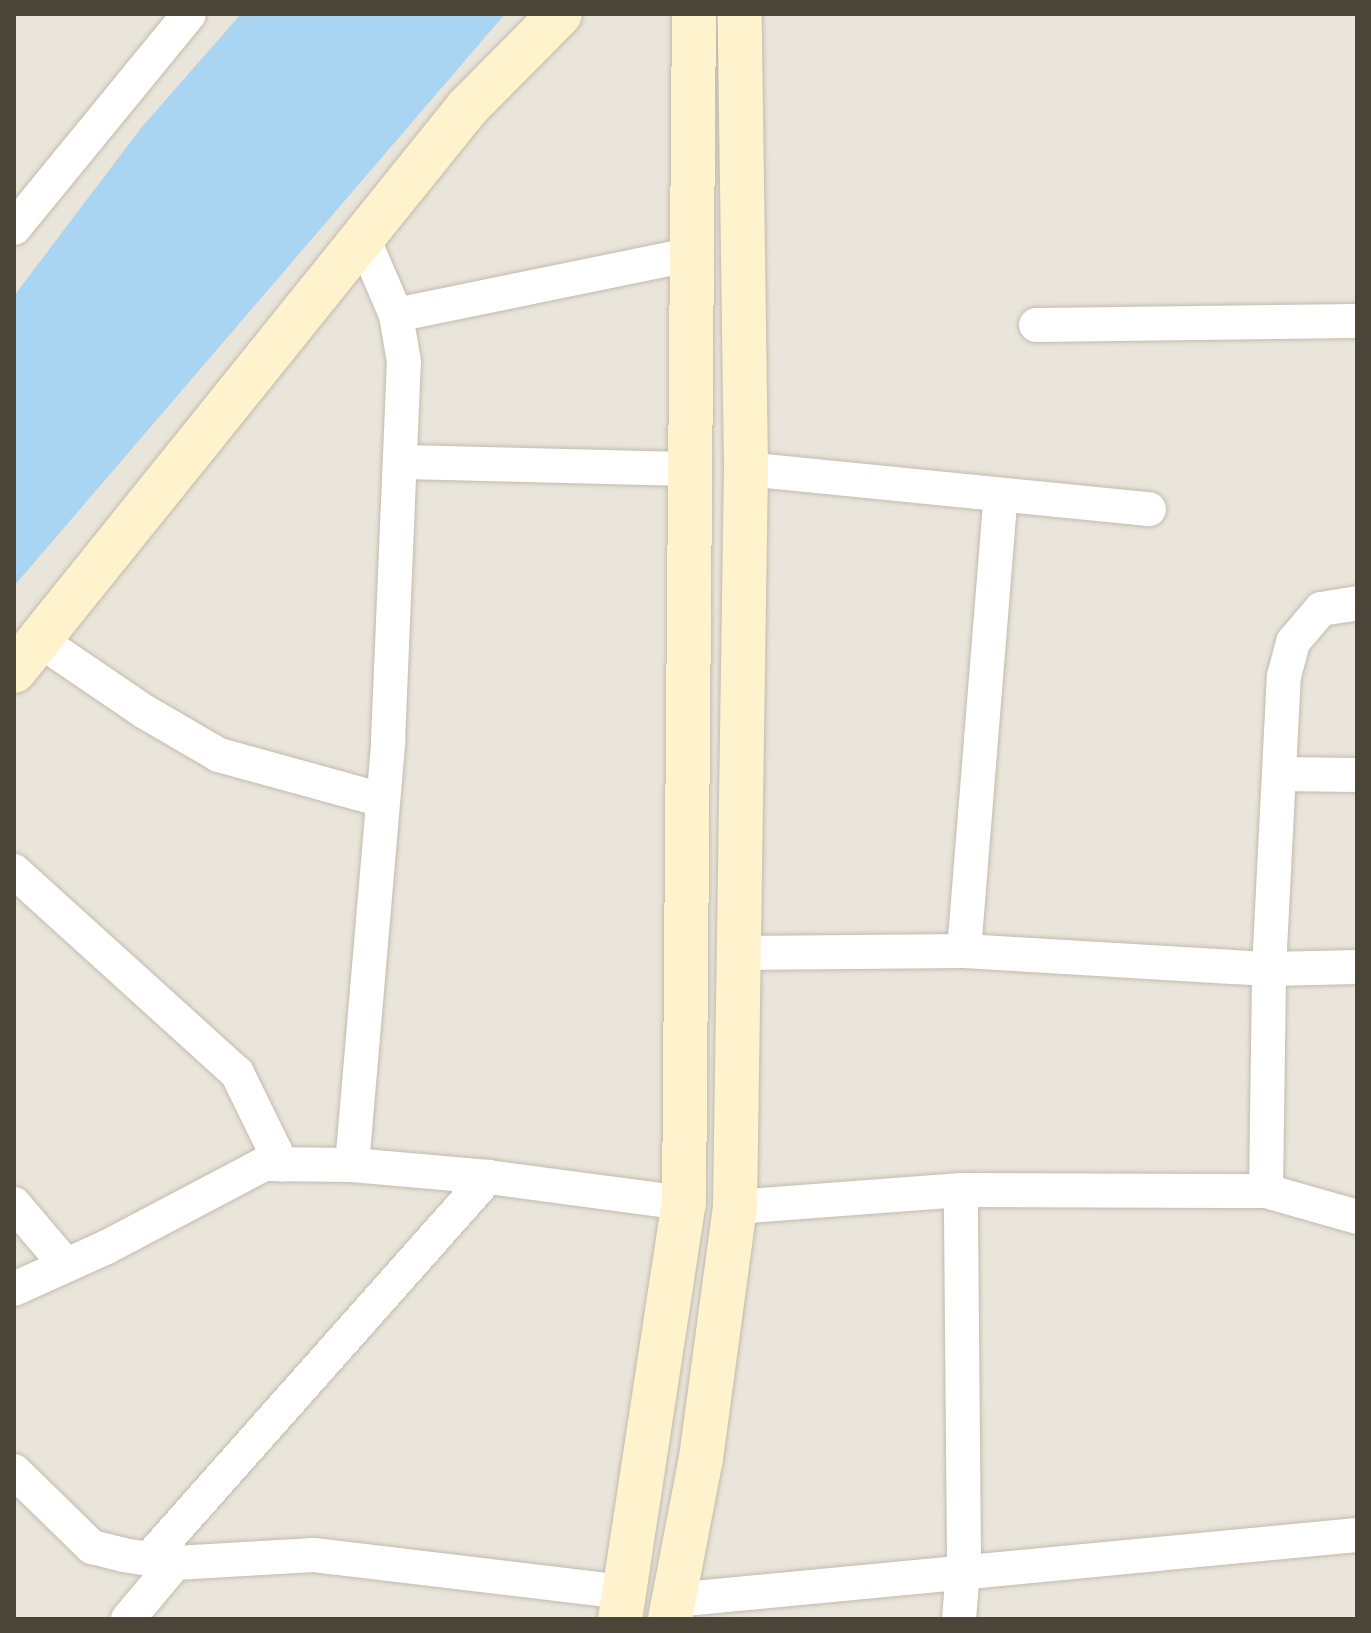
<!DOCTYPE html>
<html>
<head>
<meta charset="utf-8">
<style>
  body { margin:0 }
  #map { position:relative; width:1371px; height:1633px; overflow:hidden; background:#f6f3ec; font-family:"PT Sans Narrow",sans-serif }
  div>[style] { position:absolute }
  .residential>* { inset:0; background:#eae5da; transform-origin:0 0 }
  .water>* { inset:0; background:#a9d4f2 }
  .roads { filter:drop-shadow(0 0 2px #c2bbae) drop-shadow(0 0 2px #c2bbae) }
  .minor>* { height:34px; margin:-17px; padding:0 17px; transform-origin:17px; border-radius:17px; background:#fff }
  .secondary>* { height:44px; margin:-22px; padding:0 22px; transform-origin:22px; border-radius:22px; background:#fff3cd }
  span { translate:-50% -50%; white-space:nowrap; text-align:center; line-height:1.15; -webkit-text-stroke:8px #fff; paint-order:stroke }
  .frame { position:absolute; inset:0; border:16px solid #4b4439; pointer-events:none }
</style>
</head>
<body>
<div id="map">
  <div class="residential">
    <div style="left:14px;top:14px;width:1343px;height:1605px"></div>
  </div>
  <div class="water">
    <div style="clip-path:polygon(241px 14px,505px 14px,14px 586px,14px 296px,141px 128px)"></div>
  </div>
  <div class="roads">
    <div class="minor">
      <div style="left:14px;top:228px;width:276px;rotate:-50.7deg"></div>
      <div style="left:396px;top:315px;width:302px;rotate:-11.6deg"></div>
      <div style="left:1036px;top:325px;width:321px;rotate:-0.7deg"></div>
      <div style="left:402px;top:462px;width:287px;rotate:1.4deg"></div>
      <div style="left:746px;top:469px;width:405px;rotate:5.7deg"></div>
      <div style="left:39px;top:640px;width:128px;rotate:34.2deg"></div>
      <div style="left:145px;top:712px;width:86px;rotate:30.2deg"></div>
      <div style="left:219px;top:755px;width:169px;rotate:15.4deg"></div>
      <div style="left:1279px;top:774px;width:78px;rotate:0.7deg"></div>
      <div style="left:14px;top:871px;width:301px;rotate:42.2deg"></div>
      <div style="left:237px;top:1073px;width:102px;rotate:63.9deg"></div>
      <div style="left:964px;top:951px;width:457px;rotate:-85.4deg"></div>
      <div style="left:741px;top:953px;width:223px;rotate:-0.5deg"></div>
      <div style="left:964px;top:951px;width:306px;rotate:3.4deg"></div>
      <div style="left:1269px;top:969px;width:88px;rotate:-1.3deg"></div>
      <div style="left:352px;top:1165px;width:426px;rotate:-85.1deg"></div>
      <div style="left:388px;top:741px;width:379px;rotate:-87.6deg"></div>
      <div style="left:404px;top:362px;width:48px;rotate:-99.7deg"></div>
      <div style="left:396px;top:315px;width:84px;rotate:-113.2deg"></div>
      <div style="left:1266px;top:1191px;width:95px;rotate:15.9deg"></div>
      <div style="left:14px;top:1204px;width:79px;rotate:49.6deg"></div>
      <div style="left:735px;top:1207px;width:227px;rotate:-4.3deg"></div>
      <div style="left:961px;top:1190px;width:305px;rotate:0.2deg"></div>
      <div style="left:1266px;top:1191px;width:222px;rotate:-89.2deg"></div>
      <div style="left:1269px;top:969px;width:293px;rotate:-87.1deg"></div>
      <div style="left:1284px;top:676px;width:35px;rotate:-75deg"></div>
      <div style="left:1293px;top:642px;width:43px;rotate:-49.7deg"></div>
      <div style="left:1321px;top:609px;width:36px;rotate:-9deg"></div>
      <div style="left:14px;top:1289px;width:100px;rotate:-24.3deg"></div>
      <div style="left:105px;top:1248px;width:180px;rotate:-27.8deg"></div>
      <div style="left:264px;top:1164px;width:88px;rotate:0.7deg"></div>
      <div style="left:352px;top:1165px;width:137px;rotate:5deg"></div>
      <div style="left:488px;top:1177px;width:198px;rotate:7.6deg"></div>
      <div style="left:14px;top:1471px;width:109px;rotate:44.3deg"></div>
      <div style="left:92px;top:1547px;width:32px;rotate:14deg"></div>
      <div style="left:123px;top:1555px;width:53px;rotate:8.7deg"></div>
      <div style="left:175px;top:1563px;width:139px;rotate:-3.3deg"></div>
      <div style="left:314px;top:1555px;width:313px;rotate:6.8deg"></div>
      <div style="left:149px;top:1559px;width:511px;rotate:-48.41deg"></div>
      <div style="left:674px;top:1600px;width:686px;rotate:-5.44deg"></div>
      <div style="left:128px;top:1619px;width:73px;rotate:-50deg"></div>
      <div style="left:959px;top:1619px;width:61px;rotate:-85.3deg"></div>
      <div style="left:964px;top:1558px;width:368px;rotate:-90.5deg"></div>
    </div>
    <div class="secondary">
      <div style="left:14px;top:671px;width:723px;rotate:-51.18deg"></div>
      <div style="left:467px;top:108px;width:132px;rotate:-45.3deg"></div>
      <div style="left:620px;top:1619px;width:421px;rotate:-81.3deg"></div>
      <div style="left:684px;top:1203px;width:1189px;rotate:-89.52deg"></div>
      <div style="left:670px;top:1619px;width:164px;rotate:-79.1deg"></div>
      <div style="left:701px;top:1458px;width:253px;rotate:-82.3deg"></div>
      <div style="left:735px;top:1207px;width:738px;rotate:-89.15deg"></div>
      <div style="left:746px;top:469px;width:455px;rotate:-90.8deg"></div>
    </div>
  </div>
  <div class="frame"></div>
</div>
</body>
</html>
